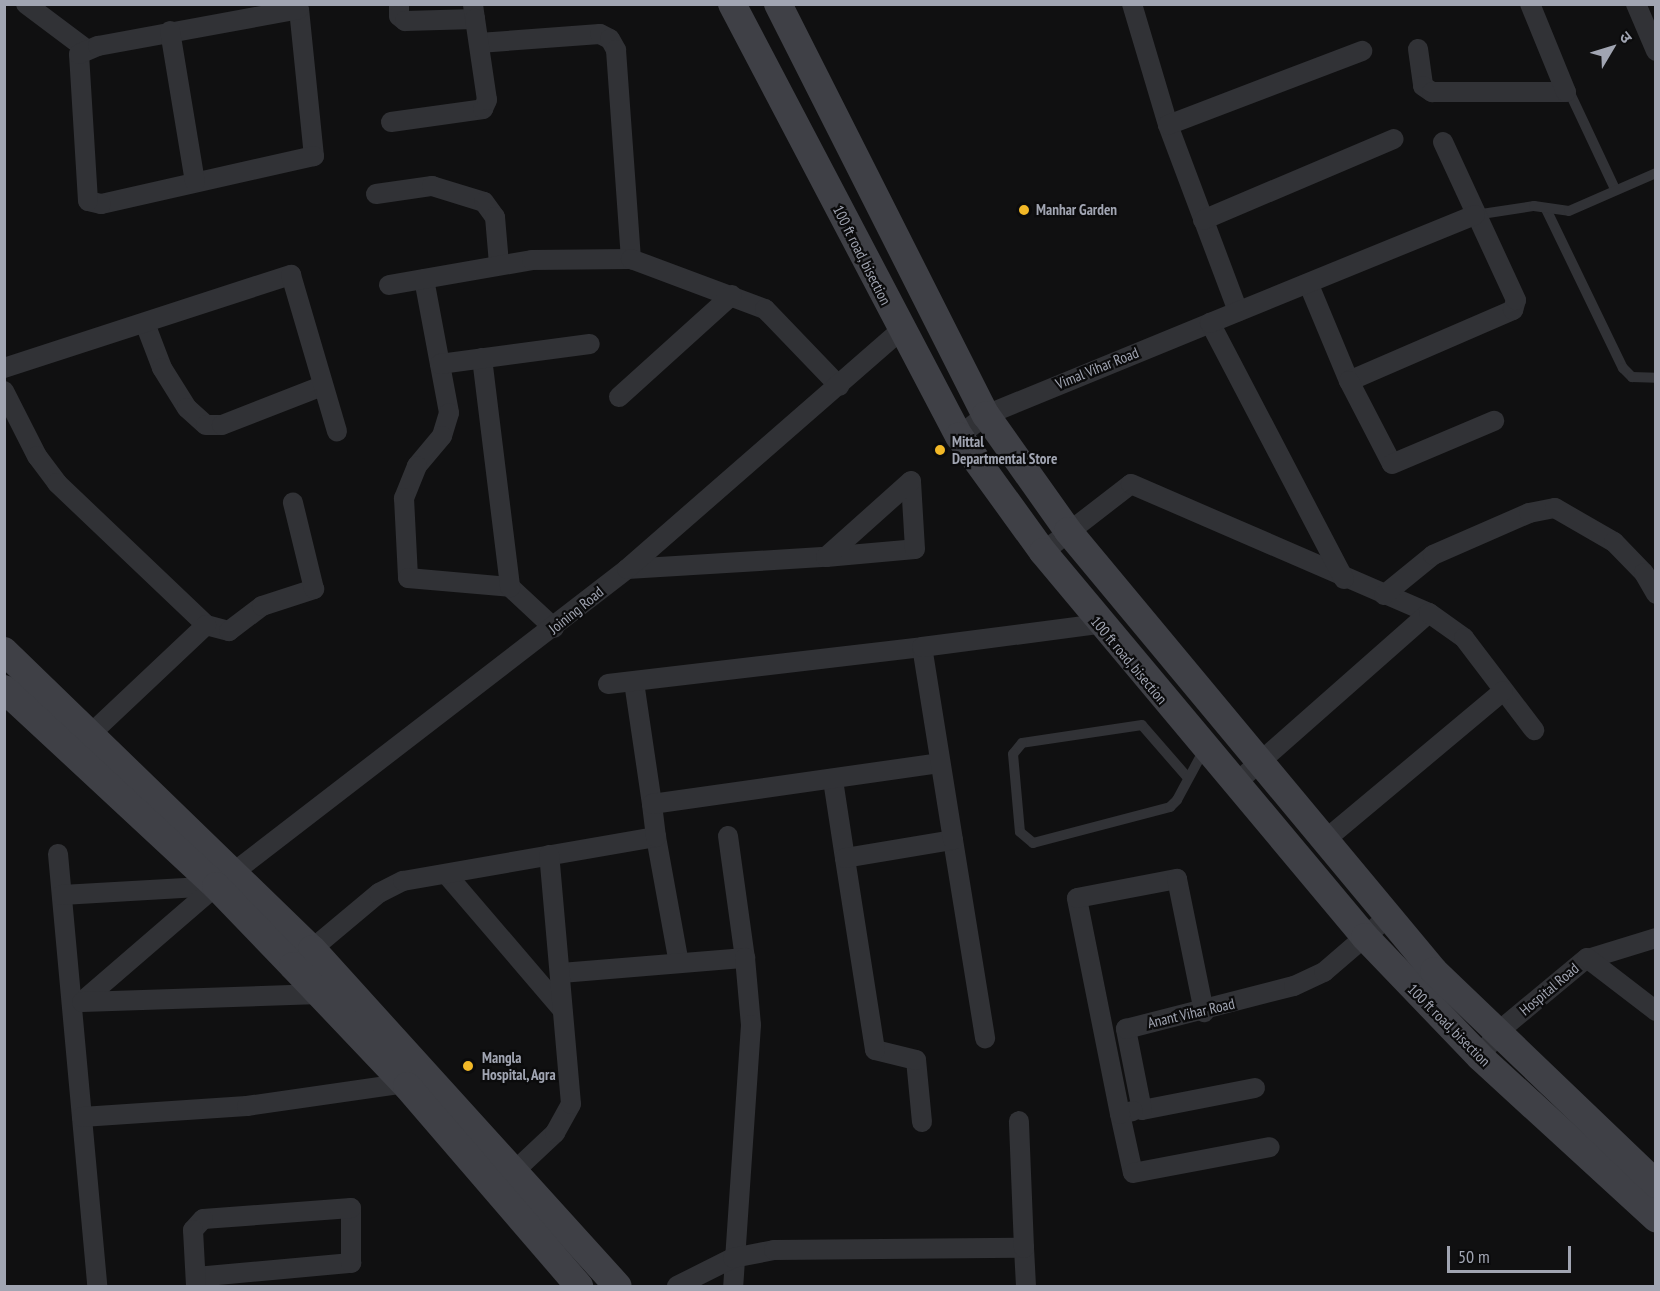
<!DOCTYPE html>
<html>
<head>
<meta charset="utf-8">
<style>
  body { margin:0 }
  #map { position:relative; width:1660px; height:1291px; overflow:hidden; background:#101011; font-family:"PT Sans Narrow","Noto Sans Devanagari",sans-serif }
  div>[style] { position:absolute }
  .lane>* { height:10px; margin:-5px; padding:0 5px; transform-origin:5px; border-radius:5px; background:#313236 }
  .street>* { height:20px; margin:-10px; padding:0 10px; transform-origin:10px; border-radius:10px; background:#313236 }
  .secondary>* { height:28px; margin:-14px; padding:0 14px; transform-origin:14px; border-radius:14px; background:#3f4046 }
  .dots>* { width:16px; height:16px; translate:-50% -50%; box-sizing:border-box; border:3px solid #0b0b0c; border-radius:50% }
  span { translate:-50% -50%; white-space:nowrap; text-align:center; line-height:1.15; -webkit-text-stroke:4.5px #0b0b0c; paint-order:stroke }
  .poi-label { font-size:15px; color:#a1a5b2; font-weight:700 }
  .left { translate:0 -50%; text-align:left }
  .street-label { font-size:15px; color:#a1a5b2 }
  .frame { position:absolute; inset:0; border:6px solid #a1a5b2; pointer-events:none }
  .north { position:absolute; left:1582px; top:18px; width:60px; height:60px; -webkit-text-stroke:4px #0b0b0c; paint-order:stroke; rotate:52deg; font-size:16px; font-weight:700; line-height:24px; text-align:center; color:#a1a5b2 }
  .north::after { content:''; display:block; margin:auto; width:21px; height:27px; background:#a1a5b2; clip-path:polygon(50% 0,100% 100%,50% 72%,0 100%) }
  .scale { position:absolute; left:1447px; top:1246px; width:124px; height:27px; box-sizing:border-box; border:3px solid #a1a5b2; border-top:0; padding-left:8px; font-size:18px; line-height:21px; white-space:nowrap; color:#a1a5b2; -webkit-text-stroke:4px #0b0b0c; paint-order:stroke }
</style>
</head>
<body>
<div id="map">
  <div class="lane">
    <div style="left:1568px;top:89px;width:110px;rotate:64.8deg"></div>
    <div style="left:1546px;top:209px;width:177px;rotate:64.2deg"></div>
    <div style="left:1623px;top:368px;width:13px;rotate:45deg"></div>
    <div style="left:1632px;top:377px;width:24px;rotate:2deg"></div>
    <div style="left:1475px;top:215px;width:60px;rotate:-8.7deg"></div>
    <div style="left:1534px;top:206px;width:35px;rotate:8deg"></div>
    <div style="left:1569px;top:211px;width:95px;rotate:-23.6deg"></div>
    <div style="left:1188px;top:778px;width:70px;rotate:-131deg"></div>
    <div style="left:1142px;top:725px;width:121px;rotate:171.5deg"></div>
    <div style="left:1022px;top:743px;width:14px;rotate:129deg"></div>
    <div style="left:1013px;top:754px;width:78px;rotate:84.9deg"></div>
    <div style="left:1020px;top:832px;width:17px;rotate:40deg"></div>
    <div style="left:1033px;top:843px;width:142px;rotate:-14.7deg"></div>
    <div style="left:1170px;top:807px;width:10px;rotate:-45deg"></div>
    <div style="left:1177px;top:800px;width:59px;rotate:-61.7deg"></div>
  </div>
  <div class="street">
    <div style="left:26px;top:4px;width:75px;rotate:36.9deg"></div>
    <div style="left:399px;top:4px;width:12px;rotate:90deg"></div>
    <div style="left:399px;top:16px;width:8px;rotate:40deg"></div>
    <div style="left:405px;top:21px;width:70px;rotate:-1.6deg"></div>
    <div style="left:475px;top:19px;width:15px;rotate:-98deg"></div>
    <div style="left:1132px;top:4px;width:126px;rotate:73.4deg"></div>
    <div style="left:1168px;top:125px;width:199px;rotate:69.4deg"></div>
    <div style="left:1636px;top:4px;width:51px;rotate:66.9deg"></div>
    <div style="left:299px;top:9px;width:148px;rotate:84.2deg"></div>
    <div style="left:314px;top:156px;width:218px;rotate:167.3deg"></div>
    <div style="left:101px;top:204px;width:13px;rotate:-167deg"></div>
    <div style="left:88px;top:201px;width:147px;rotate:-93.5deg"></div>
    <div style="left:79px;top:54px;width:21px;rotate:-23deg"></div>
    <div style="left:98px;top:46px;width:204px;rotate:-10.4deg"></div>
    <div style="left:170px;top:31px;width:153px;rotate:80.6deg"></div>
    <div style="left:479px;top:43px;width:121px;rotate:-4.3deg"></div>
    <div style="left:600px;top:34px;width:11px;rotate:27deg"></div>
    <div style="left:610px;top:39px;width:13px;rotate:61deg"></div>
    <div style="left:616px;top:50px;width:210px;rotate:85.9deg"></div>
    <div style="left:1418px;top:49px;width:37px;rotate:82deg"></div>
    <div style="left:1423px;top:86px;width:11px;rotate:34deg"></div>
    <div style="left:1432px;top:92px;width:134px"></div>
    <div style="left:1566px;top:92px;width:95px;rotate:-112.2deg"></div>
    <div style="left:391px;top:122px;width:93px;rotate:-8deg"></div>
    <div style="left:483px;top:109px;width:10px;rotate:-66deg"></div>
    <div style="left:487px;top:100px;width:82px;rotate:-98.4deg"></div>
    <div style="left:1168px;top:125px;width:208px;rotate:-20.9deg"></div>
    <div style="left:376px;top:194px;width:57px;rotate:-8.1deg"></div>
    <div style="left:432px;top:186px;width:54px;rotate:17.1deg"></div>
    <div style="left:484px;top:202px;width:19px;rotate:54deg"></div>
    <div style="left:495px;top:217px;width:47px;rotate:85.1deg"></div>
    <div style="left:1203px;top:220px;width:207px;rotate:-23deg"></div>
    <div style="left:424px;top:279px;width:136px;rotate:79.4deg"></div>
    <div style="left:449px;top:413px;width:24px;rotate:107deg"></div>
    <div style="left:442px;top:436px;width:39px;rotate:130deg"></div>
    <div style="left:417px;top:466px;width:35px;rotate:112deg"></div>
    <div style="left:404px;top:498px;width:80px;rotate:87.1deg"></div>
    <div style="left:408px;top:578px;width:102px;rotate:5deg"></div>
    <div style="left:510px;top:587px;width:60px;rotate:43deg"></div>
    <div style="left:389px;top:285px;width:145px;rotate:-9.9deg"></div>
    <div style="left:532px;top:260px;width:99px;rotate:-0.6deg"></div>
    <div style="left:631px;top:259px;width:143px;rotate:20.5deg"></div>
    <div style="left:765px;top:309px;width:107px;rotate:46.1deg"></div>
    <div style="left:1309px;top:285px;width:104px;rotate:67.4deg"></div>
    <div style="left:1349px;top:381px;width:179px;rotate:-23.4deg"></div>
    <div style="left:1513px;top:310px;width:10px;rotate:-73deg"></div>
    <div style="left:1516px;top:300px;width:174px;rotate:-114.8deg"></div>
    <div style="left:146px;top:326px;width:45px;rotate:69.1deg"></div>
    <div style="left:162px;top:368px;width:47px;rotate:58deg"></div>
    <div style="left:187px;top:408px;width:25px;rotate:42deg"></div>
    <div style="left:206px;top:425px;width:16px"></div>
    <div style="left:222px;top:425px;width:107px;rotate:-21.3deg"></div>
    <div style="left:482px;top:358px;width:231px;rotate:83deg"></div>
    <div style="left:440px;top:364px;width:151px;rotate:-7.6deg"></div>
    <div style="left:4px;top:368px;width:302px;rotate:-18deg"></div>
    <div style="left:291px;top:275px;width:163px;rotate:73.6deg"></div>
    <div style="left:1349px;top:381px;width:93px;rotate:62.6deg"></div>
    <div style="left:1392px;top:464px;width:111px;rotate:-22.9deg"></div>
    <div style="left:4px;top:391px;width:73px;rotate:63.1deg"></div>
    <div style="left:37px;top:456px;width:34px;rotate:53deg"></div>
    <div style="left:57px;top:483px;width:206px;rotate:43.6deg"></div>
    <div style="left:206px;top:625px;width:24px;rotate:15deg"></div>
    <div style="left:229px;top:631px;width:41px;rotate:-37.1deg"></div>
    <div style="left:262px;top:606px;width:55px;rotate:-18.1deg"></div>
    <div style="left:314px;top:589px;width:89px;rotate:-103.7deg"></div>
    <div style="left:619px;top:397px;width:152px;rotate:-42.1deg"></div>
    <div style="left:959px;top:436px;width:34px;rotate:-38deg"></div>
    <div style="left:986px;top:415px;width:242px;rotate:-22.3deg"></div>
    <div style="left:1043px;top:552px;width:111px;rotate:-37.7deg"></div>
    <div style="left:1131px;top:484px;width:325px;rotate:23.4deg"></div>
    <div style="left:627px;top:569px;width:199px;rotate:-3.5deg"></div>
    <div style="left:826px;top:557px;width:89px;rotate:-5.1deg"></div>
    <div style="left:915px;top:549px;width:68px;rotate:-93.4deg"></div>
    <div style="left:911px;top:481px;width:114px;rotate:138.2deg"></div>
    <div style="left:1344px;top:579px;width:289px;rotate:-117.6deg"></div>
    <div style="left:1210px;top:323px;width:286px;rotate:-22.2deg"></div>
    <div style="left:1384px;top:595px;width:63px;rotate:-39.2deg"></div>
    <div style="left:1433px;top:555px;width:105px;rotate:-23.6deg"></div>
    <div style="left:1529px;top:513px;width:26px;rotate:-11deg"></div>
    <div style="left:1555px;top:508px;width:68px;rotate:30deg"></div>
    <div style="left:1614px;top:542px;width:43px;rotate:45.9deg"></div>
    <div style="left:1644px;top:573px;width:24px;rotate:60deg"></div>
    <div style="left:634px;top:682px;width:123px;rotate:81.6deg"></div>
    <div style="left:608px;top:684px;width:316px;rotate:-6.7deg"></div>
    <div style="left:81px;top:743px;width:172px;rotate:-43.3deg"></div>
    <div style="left:833px;top:780px;width:79px;rotate:81.3deg"></div>
    <div style="left:1236px;top:783px;width:257px;rotate:-41.4deg"></div>
    <div style="left:1429px;top:613px;width:43px;rotate:35.5deg"></div>
    <div style="left:1464px;top:638px;width:116px;rotate:52.7deg"></div>
    <div style="left:728px;top:836px;width:123px;rotate:82.1deg"></div>
    <div style="left:656px;top:837px;width:128px;rotate:79.7deg"></div>
    <div style="left:953px;top:840px;width:201px;rotate:80.8deg"></div>
    <div style="left:1325px;top:840px;width:232px;rotate:-39.9deg"></div>
    <div style="left:58px;top:854px;width:434px;rotate:84.8deg"></div>
    <div style="left:447px;top:875px;width:177px;rotate:49.4deg"></div>
    <div style="left:62px;top:895px;width:154px;rotate:-3.3deg"></div>
    <div style="left:312px;top:949px;width:87px;rotate:-39.9deg"></div>
    <div style="left:379px;top:893px;width:27px;rotate:-27deg"></div>
    <div style="left:403px;top:881px;width:257px;rotate:-9.9deg"></div>
    <div style="left:656px;top:837px;width:33px;rotate:-97deg"></div>
    <div style="left:652px;top:804px;width:290px;rotate:-8.1deg"></div>
    <div style="left:1591px;top:958px;width:68px;rotate:-17.1deg"></div>
    <div style="left:561px;top:973px;width:185px;rotate:-4.7deg"></div>
    <div style="left:745px;top:958px;width:67px;rotate:84.9deg"></div>
    <div style="left:751px;top:1025px;width:262px;rotate:93.9deg"></div>
    <div style="left:85px;top:999px;width:173px;rotate:-40.8deg"></div>
    <div style="left:216px;top:886px;width:519px;rotate:-37.64deg"></div>
    <div style="left:627px;top:569px;width:364px;rotate:-41.1deg"></div>
    <div style="left:82px;top:1002px;width:238px;rotate:-1.9deg"></div>
    <div style="left:1480px;top:1057px;width:32px;rotate:-54deg"></div>
    <div style="left:1499px;top:1031px;width:114px;rotate:-39.7deg"></div>
    <div style="left:1587px;top:958px;width:87px;rotate:37.5deg"></div>
    <div style="left:1255px;top:1088px;width:115px;rotate:169deg"></div>
    <div style="left:1142px;top:1110px;width:83px;rotate:-101.2deg"></div>
    <div style="left:1126px;top:1029px;width:173px;rotate:-14.4deg"></div>
    <div style="left:1294px;top:986px;width:33px;rotate:-25deg"></div>
    <div style="left:1324px;top:972px;width:86px;rotate:-40.7deg"></div>
    <div style="left:1133px;top:1111px;width:13px;rotate:167deg"></div>
    <div style="left:1120px;top:1114px;width:60px;rotate:77.6deg"></div>
    <div style="left:1133px;top:1173px;width:139px;rotate:-10.7deg"></div>
    <div style="left:1120px;top:1114px;width:220px;rotate:-101.3deg"></div>
    <div style="left:1077px;top:898px;width:102px;rotate:-10.8deg"></div>
    <div style="left:1177px;top:879px;width:136px;rotate:78.5deg"></div>
    <div style="left:82px;top:1117px;width:165px;rotate:-3.8deg"></div>
    <div style="left:247px;top:1106px;width:169px;rotate:-8.2deg"></div>
    <div style="left:922px;top:1122px;width:62px;rotate:-95.5deg"></div>
    <div style="left:916px;top:1060px;width:42px;rotate:-166.3deg"></div>
    <div style="left:875px;top:1050px;width:194px;rotate:-98.9deg"></div>
    <div style="left:845px;top:858px;width:109px;rotate:-9.5deg"></div>
    <div style="left:953px;top:840px;width:195px;rotate:-99.1deg"></div>
    <div style="left:922px;top:647px;width:177px;rotate:-7.4deg"></div>
    <div style="left:505px;top:1180px;width:69px;rotate:-43.2deg"></div>
    <div style="left:555px;top:1133px;width:33px;rotate:-61deg"></div>
    <div style="left:571px;top:1104px;width:250px;rotate:-95deg"></div>
    <div style="left:1024px;top:1248px;width:38px;rotate:87deg"></div>
    <div style="left:196px;top:1277px;width:156px;rotate:-5.2deg"></div>
    <div style="left:351px;top:1263px;width:55px;rotate:-90deg"></div>
    <div style="left:351px;top:1208px;width:148px;rotate:175.7deg"></div>
    <div style="left:203px;top:1219px;width:15px;rotate:132deg"></div>
    <div style="left:193px;top:1230px;width:56px;rotate:86.9deg"></div>
    <div style="left:677px;top:1286px;width:63px;rotate:-26.6deg"></div>
    <div style="left:733px;top:1258px;width:42px;rotate:-11deg"></div>
    <div style="left:774px;top:1250px;width:250px;rotate:-0.5deg"></div>
    <div style="left:1024px;top:1248px;width:127px;rotate:-92.3deg"></div>
  </div>
  <div class="secondary">
    <div style="left:732px;top:4px;width:488px;rotate:62.3deg"></div>
    <div style="left:959px;top:436px;width:143px;rotate:54.1deg"></div>
    <div style="left:1043px;top:552px;width:502px;rotate:50.09deg"></div>
    <div style="left:1365px;top:937px;width:166px;rotate:46.2deg"></div>
    <div style="left:1480px;top:1057px;width:239px;rotate:42.5deg"></div>
    <div style="left:778px;top:4px;width:461px;rotate:63.2deg"></div>
    <div style="left:986px;top:415px;width:142px;rotate:54.7deg"></div>
    <div style="left:1068px;top:531px;width:572px;rotate:50.25deg"></div>
    <div style="left:1434px;top:971px;width:308px;rotate:43.8deg"></div>
    <div style="left:4px;top:651px;width:429px;rotate:44.1deg"></div>
    <div style="left:312px;top:949px;width:455px;rotate:47.8deg"></div>
    <div style="left:4px;top:689px;width:289px;rotate:42.9deg"></div>
    <div style="left:216px;top:886px;width:111px;rotate:46.1deg"></div>
    <div style="left:293px;top:966px;width:166px;rotate:46.5deg"></div>
    <div style="left:407px;top:1086px;width:264px;rotate:49.3deg"></div>
  </div>
  <div class="dots">
    <div style="left:1024px;top:210px;background:#f2b827"></div>
    <div style="left:940px;top:450px;background:#f2b827"></div>
    <div style="left:468px;top:1066px;background:#f2b827"></div>
  </div>
  <div class="poi-label">
    <span class="left" style="left:1036px;top:210px">Manhar Garden</span>
    <span class="left" style="left:952px;top:450px">Mittal<br>Departmental Store</span>
    <span class="left" style="left:482px;top:1066px">Mangla<br>Hospital, Agra</span>
  </div>
  <div class="street-label">
    <span style="left:862px;top:255px;rotate:63deg">100 ft road, bisection</span>
    <span style="left:1097px;top:368px;rotate:-22deg">Vimal Vihar Road</span>
    <span style="left:576px;top:610px;rotate:-39deg">Joining Road</span>
    <span style="left:1129px;top:660px;rotate:50deg">100 ft road, bisection</span>
    <span style="left:1549px;top:989px;rotate:-40deg">Hospital Road</span>
    <span style="left:1191px;top:1013px;rotate:-13deg">Anant Vihar Road</span>
    <span style="left:1449px;top:1025px;rotate:45deg">100 ft road, bisection</span>
  </div>
  <div class="frame"></div>
  <div class="north">उ</div>
  <div class="scale">50 m</div>
</div>
</body>
</html>
